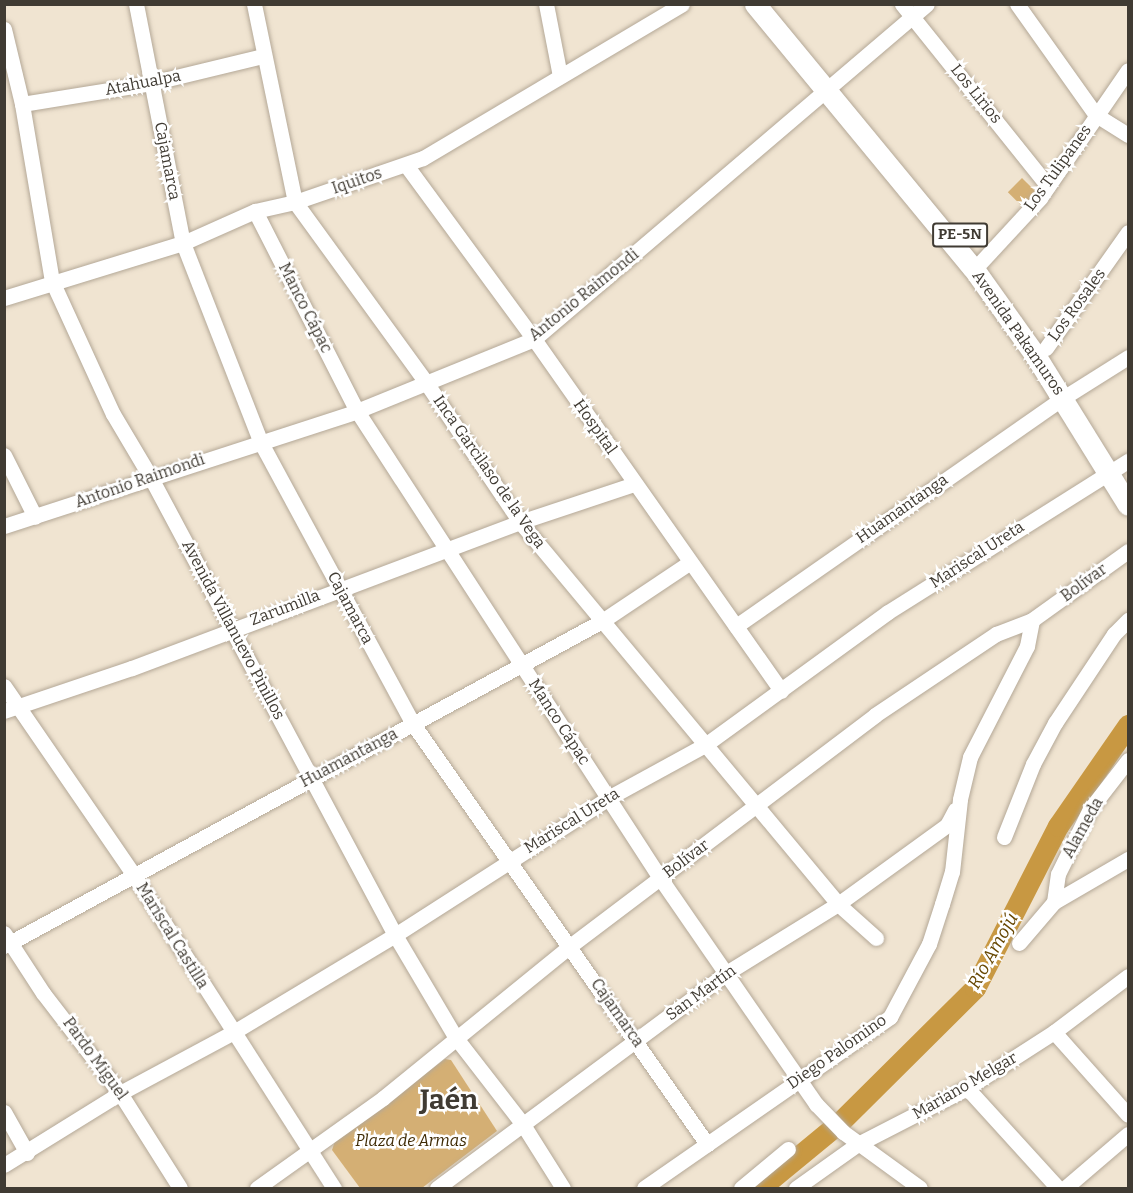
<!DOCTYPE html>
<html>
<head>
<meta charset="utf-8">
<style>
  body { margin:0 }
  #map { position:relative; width:1133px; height:1193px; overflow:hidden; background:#f0e4d1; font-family:Bitter,serif }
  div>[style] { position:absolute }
  .green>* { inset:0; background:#d4af74; transform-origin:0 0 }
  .river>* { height:21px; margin:-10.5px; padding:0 10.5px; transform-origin:10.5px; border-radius:10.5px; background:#c89842 }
  .roads { filter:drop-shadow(0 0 2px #b4a897) drop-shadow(0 0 2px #b4a897) }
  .minor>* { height:15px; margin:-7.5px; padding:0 7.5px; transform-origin:7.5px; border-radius:7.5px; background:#fff }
  .highway>* { height:21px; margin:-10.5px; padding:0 10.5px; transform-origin:10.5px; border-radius:10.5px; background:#fff }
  span { translate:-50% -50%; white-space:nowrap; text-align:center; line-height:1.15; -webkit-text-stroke:5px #fff; paint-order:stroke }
  .shield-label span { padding:2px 4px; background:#fff; border:2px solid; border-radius:4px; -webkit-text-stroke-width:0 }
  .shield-label { font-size:15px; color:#403b33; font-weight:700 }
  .street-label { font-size:16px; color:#403b33 }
  .park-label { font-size:16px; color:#3f2b05; font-style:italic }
  .water-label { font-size:18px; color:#664600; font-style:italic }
  .town-label { font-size:28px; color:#403b33; font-weight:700 }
  .frame { position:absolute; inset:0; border:6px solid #403b33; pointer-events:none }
</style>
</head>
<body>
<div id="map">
  <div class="green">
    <div style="left:1022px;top:178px;width:21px;height:20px;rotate:45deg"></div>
    <div style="clip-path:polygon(445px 1059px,451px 1060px,497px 1131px,422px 1188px,360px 1188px,332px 1150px,335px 1141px)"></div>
  </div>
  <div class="river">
    <div style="left:760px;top:1188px;width:104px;rotate:-39.5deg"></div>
    <div style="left:840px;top:1122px;width:190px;rotate:-44.8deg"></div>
    <div style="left:975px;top:988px;width:182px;rotate:-62.9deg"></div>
    <div style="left:1058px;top:826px;width:123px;rotate:-55.3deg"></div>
  </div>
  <div class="roads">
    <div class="minor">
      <div style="left:136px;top:4px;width:244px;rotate:78.9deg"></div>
      <div style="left:183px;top:243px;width:212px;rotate:68.7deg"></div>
      <div style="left:260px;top:441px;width:322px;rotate:61.6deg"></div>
      <div style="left:413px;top:724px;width:513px;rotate:55.01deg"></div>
      <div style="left:254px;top:4px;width:202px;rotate:78.3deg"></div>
      <div style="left:295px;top:202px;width:225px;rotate:54deg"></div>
      <div style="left:427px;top:384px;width:166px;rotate:56deg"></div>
      <div style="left:520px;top:522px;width:497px;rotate:50.2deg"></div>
      <div style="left:838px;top:904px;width:51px;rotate:41.8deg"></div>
      <div style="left:546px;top:4px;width:73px;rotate:79deg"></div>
      <div style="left:902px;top:4px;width:232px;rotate:51.3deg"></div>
      <div style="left:1017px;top:4px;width:136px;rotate:54.6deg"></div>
      <div style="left:1096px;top:115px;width:38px;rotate:32deg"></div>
      <div style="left:4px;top:29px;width:77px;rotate:76.5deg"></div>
      <div style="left:22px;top:104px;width:180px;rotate:80.4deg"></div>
      <div style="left:52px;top:281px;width:146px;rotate:65.4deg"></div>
      <div style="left:113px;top:414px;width:74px;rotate:59.3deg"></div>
      <div style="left:151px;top:478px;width:518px;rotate:61.9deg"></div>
      <div style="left:395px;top:935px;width:120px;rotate:59.4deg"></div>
      <div style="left:456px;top:1038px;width:108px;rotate:52.2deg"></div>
      <div style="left:522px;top:1123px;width:77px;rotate:57.8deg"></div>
      <div style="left:22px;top:104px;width:131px;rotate:-9.2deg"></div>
      <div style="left:151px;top:83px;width:115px;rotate:-13.6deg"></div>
      <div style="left:406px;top:165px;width:216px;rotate:53.7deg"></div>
      <div style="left:534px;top:339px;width:430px;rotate:54.9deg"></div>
      <div style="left:255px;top:211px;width:225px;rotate:63deg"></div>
      <div style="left:357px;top:411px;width:557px;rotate:57.02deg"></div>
      <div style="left:660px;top:878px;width:275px;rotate:55.4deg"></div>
      <div style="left:816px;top:1104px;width:39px;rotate:46deg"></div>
      <div style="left:843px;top:1132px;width:95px;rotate:36deg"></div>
      <div style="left:981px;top:262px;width:87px;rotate:-47.3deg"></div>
      <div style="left:1040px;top:198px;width:155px;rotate:-55.5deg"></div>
      <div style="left:4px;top:298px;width:187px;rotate:-17.1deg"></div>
      <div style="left:183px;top:243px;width:79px;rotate:-24deg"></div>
      <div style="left:255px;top:211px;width:41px;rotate:-12.7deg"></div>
      <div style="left:295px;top:202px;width:135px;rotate:-19deg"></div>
      <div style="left:423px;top:158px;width:301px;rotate:-30.7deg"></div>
      <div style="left:1046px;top:348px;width:142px;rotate:-54.7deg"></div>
      <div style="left:4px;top:455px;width:69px;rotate:63.4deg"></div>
      <div style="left:4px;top:526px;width:371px;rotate:-18deg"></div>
      <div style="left:357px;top:411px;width:191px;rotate:-22.1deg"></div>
      <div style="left:534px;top:339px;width:516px;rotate:-40.44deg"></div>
      <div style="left:736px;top:626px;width:399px;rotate:-34.9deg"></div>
      <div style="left:1063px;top:398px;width:77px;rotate:-32.2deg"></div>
      <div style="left:4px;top:686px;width:228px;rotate:55.5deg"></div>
      <div style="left:133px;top:874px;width:373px;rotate:57.4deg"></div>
      <div style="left:4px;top:711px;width:135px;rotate:-18.6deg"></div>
      <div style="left:132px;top:668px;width:415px;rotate:-20.6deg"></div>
      <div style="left:520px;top:522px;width:120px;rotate:-18.4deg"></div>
      <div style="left:1004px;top:837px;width:79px;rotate:-68.3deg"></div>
      <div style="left:1033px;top:764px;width:47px;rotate:-61.8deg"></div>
      <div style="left:1055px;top:723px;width:107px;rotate:-56.5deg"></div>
      <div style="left:1114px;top:634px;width:20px;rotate:-45deg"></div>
      <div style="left:1054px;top:902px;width:28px;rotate:-82deg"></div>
      <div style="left:1058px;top:874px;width:72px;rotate:-63.8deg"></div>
      <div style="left:1090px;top:809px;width:62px;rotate:-52.2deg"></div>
      <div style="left:4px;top:933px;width:72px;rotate:57deg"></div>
      <div style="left:43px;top:993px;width:126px;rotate:52.4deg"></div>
      <div style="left:120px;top:1093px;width:112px;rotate:57.7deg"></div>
      <div style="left:1019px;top:943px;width:54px;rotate:-49.5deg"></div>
      <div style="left:1054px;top:902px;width:86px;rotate:-30.2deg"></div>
      <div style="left:4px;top:946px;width:681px;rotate:-28.52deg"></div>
      <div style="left:602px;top:621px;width:105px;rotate:-33.7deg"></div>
      <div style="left:1054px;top:1032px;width:111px;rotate:48.3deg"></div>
      <div style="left:967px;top:1088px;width:135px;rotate:47.7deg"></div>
      <div style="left:4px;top:1112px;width:47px;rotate:60.7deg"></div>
      <div style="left:4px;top:1165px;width:137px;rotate:-31.8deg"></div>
      <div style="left:120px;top:1093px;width:127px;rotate:-28.2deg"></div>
      <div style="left:232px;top:1033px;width:190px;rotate:-31deg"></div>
      <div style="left:395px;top:935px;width:253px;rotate:-32.7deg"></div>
      <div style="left:608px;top:798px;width:111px;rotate:-28.7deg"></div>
      <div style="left:705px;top:745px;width:226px;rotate:-36deg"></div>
      <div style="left:888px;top:612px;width:284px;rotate:-32.2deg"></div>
      <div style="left:257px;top:1188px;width:155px;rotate:-35.5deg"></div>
      <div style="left:383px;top:1098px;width:241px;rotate:-39.1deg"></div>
      <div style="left:570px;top:946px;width:383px;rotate:-37.1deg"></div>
      <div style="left:875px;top:715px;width:146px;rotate:-33.8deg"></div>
      <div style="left:996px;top:634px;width:39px;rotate:-21deg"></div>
      <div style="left:1032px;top:620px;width:118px;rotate:-35.7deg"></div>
      <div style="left:437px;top:1188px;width:362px;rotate:-36.6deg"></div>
      <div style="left:728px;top:972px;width:129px;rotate:-31.7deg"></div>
      <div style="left:838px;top:904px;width:135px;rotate:-35.9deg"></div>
      <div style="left:947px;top:825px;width:17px;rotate:-62deg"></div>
      <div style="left:644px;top:1188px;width:300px;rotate:-34.8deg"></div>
      <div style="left:890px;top:1017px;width:83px;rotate:-61.9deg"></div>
      <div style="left:929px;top:944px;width:42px;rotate:-72deg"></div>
      <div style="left:942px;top:904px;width:34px;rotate:-73deg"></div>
      <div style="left:952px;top:872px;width:73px;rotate:-83.7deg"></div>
      <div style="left:960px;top:799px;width:43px;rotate:-76.6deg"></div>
      <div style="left:970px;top:757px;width:125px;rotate:-62.8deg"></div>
      <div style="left:1027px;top:646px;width:26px;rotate:-79deg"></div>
      <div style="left:741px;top:1188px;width:61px;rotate:-39.7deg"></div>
      <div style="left:796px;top:1188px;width:76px;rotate:-35.4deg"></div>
      <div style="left:858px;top:1144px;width:123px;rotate:-27.2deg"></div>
      <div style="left:967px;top:1088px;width:103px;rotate:-32.8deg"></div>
      <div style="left:1054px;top:1032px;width:93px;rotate:-37.1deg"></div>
      <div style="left:1065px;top:1188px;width:83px;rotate:-40.6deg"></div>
    </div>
    <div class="highway">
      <div style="left:755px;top:4px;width:342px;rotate:50.5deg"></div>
      <div style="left:973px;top:268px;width:107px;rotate:54.5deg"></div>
      <div style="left:1035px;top:355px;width:176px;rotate:58.2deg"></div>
    </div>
  </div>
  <div class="shield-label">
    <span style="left:960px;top:235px">PE-5N</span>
  </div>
  <div class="street-label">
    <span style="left:143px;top:83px;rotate:-11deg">Atahualpa</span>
    <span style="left:976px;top:94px;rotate:51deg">Los Lirios</span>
    <span style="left:167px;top:161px;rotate:79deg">Cajamarca</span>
    <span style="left:1058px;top:168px;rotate:-54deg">Los Tulipanes</span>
    <span style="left:357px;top:181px;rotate:-19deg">Iquitos</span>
    <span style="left:584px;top:295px;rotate:-39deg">Antonio Raimondi</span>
    <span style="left:1077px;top:305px;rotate:-54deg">Los Rosales</span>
    <span style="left:305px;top:308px;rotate:63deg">Manco Cápac</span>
    <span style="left:1018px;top:333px;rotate:55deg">Avenida Pakamuros</span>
    <span style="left:595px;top:427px;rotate:55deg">Hospital</span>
    <span style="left:489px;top:472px;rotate:55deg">Inca Garcilaso de la Vega</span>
    <span style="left:140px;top:481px;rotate:-19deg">Antonio Raimondi</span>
    <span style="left:902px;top:509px;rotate:-35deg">Huamantanga</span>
    <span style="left:977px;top:555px;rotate:-33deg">Mariscal Ureta</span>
    <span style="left:1084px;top:583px;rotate:-36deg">Bolívar</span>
    <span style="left:285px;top:608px;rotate:-21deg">Zarumilla</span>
    <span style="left:350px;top:608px;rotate:62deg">Cajamarca</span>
    <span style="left:233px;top:630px;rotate:62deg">Avenida Villanuevo Pinillos</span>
    <span style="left:559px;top:722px;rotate:57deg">Manco Cápac</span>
    <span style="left:349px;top:758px;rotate:-28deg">Huamantanga</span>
    <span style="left:572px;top:821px;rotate:-32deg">Mariscal Ureta</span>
    <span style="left:1083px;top:828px;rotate:-61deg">Alameda</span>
    <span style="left:686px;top:859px;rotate:-37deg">Bolívar</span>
    <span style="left:172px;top:936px;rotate:58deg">Mariscal Castilla</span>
    <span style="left:701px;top:993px;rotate:-36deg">San Martín</span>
    <span style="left:617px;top:1013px;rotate:55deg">Cajamarca</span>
    <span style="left:837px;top:1052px;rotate:-35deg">Diego Palomino</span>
    <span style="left:95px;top:1059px;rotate:54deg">Pardo Miguel</span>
    <span style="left:965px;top:1086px;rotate:-30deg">Mariano Melgar</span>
  </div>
  <div class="park-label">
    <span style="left:411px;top:1141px">Plaza de Armas</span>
  </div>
  <div class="water-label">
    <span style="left:993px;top:951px;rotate:-61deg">Río Amojú</span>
  </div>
  <div class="town-label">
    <span style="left:449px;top:1100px">Jaén</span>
  </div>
  <div class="frame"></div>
</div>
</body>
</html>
